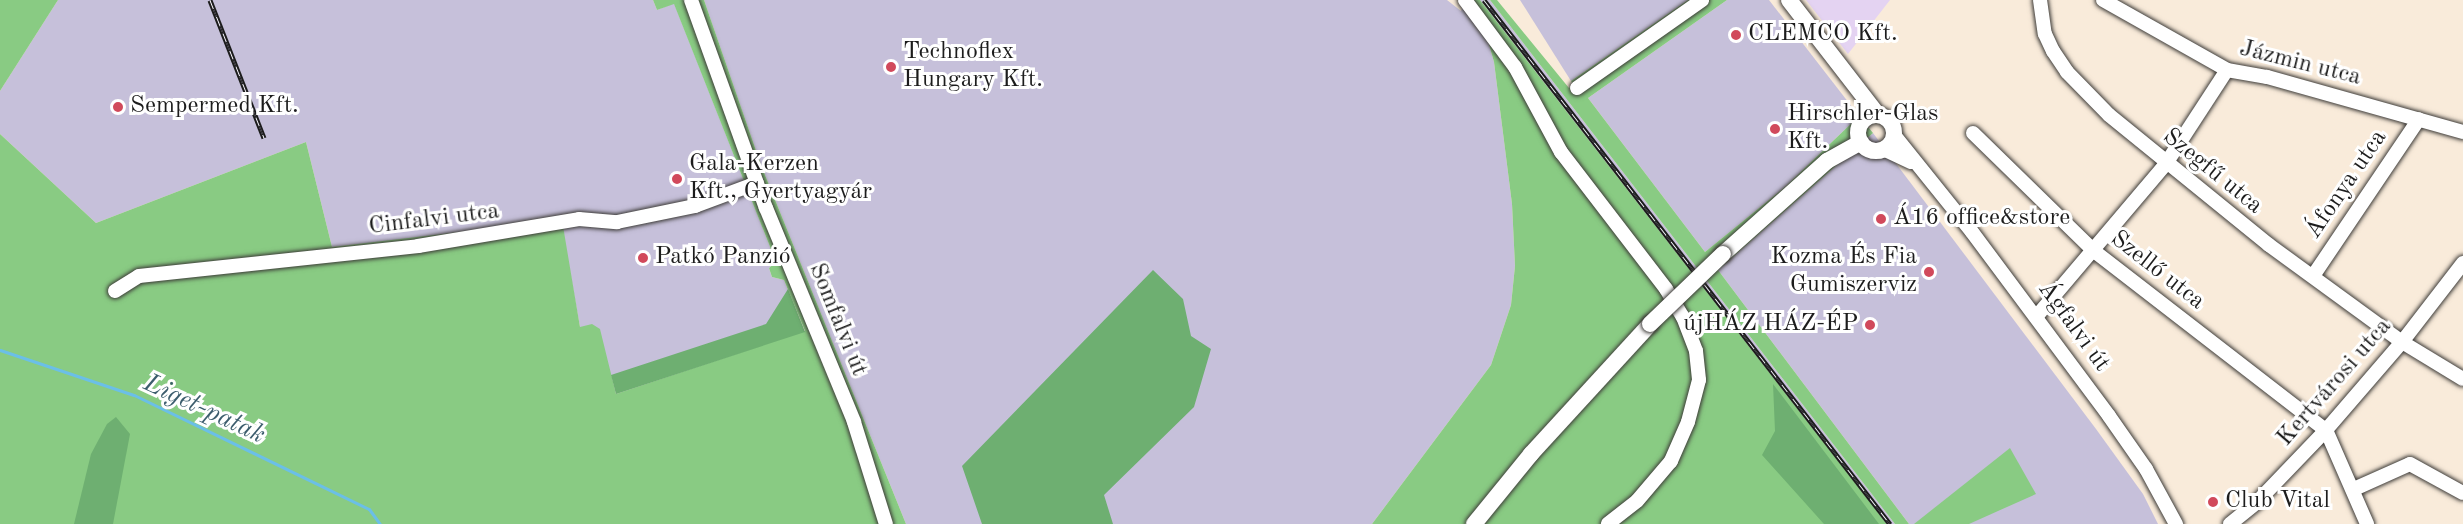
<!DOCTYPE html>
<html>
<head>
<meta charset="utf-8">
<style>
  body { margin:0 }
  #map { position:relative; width:2463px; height:524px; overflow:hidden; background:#f9ebda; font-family:"Old Standard TT",serif }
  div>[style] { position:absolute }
  .built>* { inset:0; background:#e4d3f2 }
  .industrial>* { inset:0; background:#c6c0da }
  .green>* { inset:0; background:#89cb83 }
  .forest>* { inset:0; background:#6eaf71 }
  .stream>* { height:3px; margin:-1.5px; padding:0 1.5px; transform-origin:1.5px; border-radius:1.5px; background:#6bbfe7 }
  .roads { filter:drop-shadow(0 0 2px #3d3b38) drop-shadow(0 0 2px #3d3b38) }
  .minor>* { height:14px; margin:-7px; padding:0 7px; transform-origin:7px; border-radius:7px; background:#fff }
  .major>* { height:16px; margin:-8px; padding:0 8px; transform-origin:8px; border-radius:8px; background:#fff }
  .major>.ring { margin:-8px; padding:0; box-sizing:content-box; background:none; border:16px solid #fff; border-radius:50% }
  .rail>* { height:5px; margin-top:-2.5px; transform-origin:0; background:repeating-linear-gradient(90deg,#fff 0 9px,#1c1c1c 0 18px); box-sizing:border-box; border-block:2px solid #1c1c1c }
  .bridges { filter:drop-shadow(0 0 2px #3d3b38) drop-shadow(0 0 2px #3d3b38) }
  .major-bridge>* { height:16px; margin:-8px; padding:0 8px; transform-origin:8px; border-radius:8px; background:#fff }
  .dots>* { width:16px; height:16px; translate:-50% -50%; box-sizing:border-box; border:3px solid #fff; border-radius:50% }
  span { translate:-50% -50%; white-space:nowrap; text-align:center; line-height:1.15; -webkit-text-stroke:6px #fff; paint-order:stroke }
  .poi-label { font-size:24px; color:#1c1c1c }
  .left { translate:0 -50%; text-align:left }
  .right { translate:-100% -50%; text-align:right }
  .street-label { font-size:24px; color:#1c1c1c }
  .water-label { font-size:26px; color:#3c5d6d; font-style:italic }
</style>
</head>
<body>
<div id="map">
  <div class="built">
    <div style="clip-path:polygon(1806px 0,1890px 0,1848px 54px)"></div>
  </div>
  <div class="industrial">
    <div style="clip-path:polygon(58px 0,653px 0,657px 10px,674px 3px,776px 262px,769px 268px,772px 277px,784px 280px,805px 332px,616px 394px,611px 375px,580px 327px,564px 238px,505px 228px,332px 247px,306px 142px,96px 223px,0 134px,0 91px)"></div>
    <div style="clip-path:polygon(704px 0,1447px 0,1461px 11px,1464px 4px,1482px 20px,1494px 62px,1512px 204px,1515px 266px,1511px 305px,1491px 365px,1372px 524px,906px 524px,761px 165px)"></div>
    <div style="clip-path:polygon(1480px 0,1490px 0,1895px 524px,1887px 524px)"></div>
    <div style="clip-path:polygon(1520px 0,1688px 0,1571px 81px)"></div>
    <div style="clip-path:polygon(1727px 0,1769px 0,1859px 116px,1785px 187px,1705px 252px,1588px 98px)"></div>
    <div style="clip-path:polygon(1873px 133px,2096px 429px,2143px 494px,2158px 524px,1909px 524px,1718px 270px)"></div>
  </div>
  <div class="green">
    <div style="clip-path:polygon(0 0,58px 0,0 91px)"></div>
    <div style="clip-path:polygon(653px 0,704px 0,761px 165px,906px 524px,0 524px,0 134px,96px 223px,306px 142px,332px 247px,562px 220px,580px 327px,592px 324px,600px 329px,616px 394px,805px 331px,784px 280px,772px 277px,769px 268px,776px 262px,674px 4px,657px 10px)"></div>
    <div style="clip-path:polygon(1462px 0,1480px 0,1887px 524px,1372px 524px,1491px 365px,1511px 305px,1515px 266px,1512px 204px,1494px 62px,1482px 20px)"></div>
    <div style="clip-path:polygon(1490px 0,1497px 0,1569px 88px,1574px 85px,1571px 81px,1688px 0,1727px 0,1588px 98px,1705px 252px,1785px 187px,1859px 116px,1873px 133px,1718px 270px,1909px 524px,1895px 524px)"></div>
    <div style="clip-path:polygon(2010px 448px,2036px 494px,1969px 524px,1914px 524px)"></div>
  </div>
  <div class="forest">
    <div style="clip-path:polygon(1153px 270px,1183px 299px,1191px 336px,1211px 349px,1194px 407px,1104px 495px,1113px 524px,982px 524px,962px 466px)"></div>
    <div style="clip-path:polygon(788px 289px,805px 332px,616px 394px,611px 375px,766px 324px)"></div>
    <div style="clip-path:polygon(1773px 384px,1879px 524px,1824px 524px,1762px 455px,1775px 431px)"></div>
    <div style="clip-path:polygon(116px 417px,130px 434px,113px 524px,74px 524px,91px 454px,107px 424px)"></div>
  </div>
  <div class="stream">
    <div style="left:0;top:350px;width:141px;rotate:18.6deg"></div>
    <div style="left:134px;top:395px;width:261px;rotate:25.9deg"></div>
    <div style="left:369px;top:509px;width:19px;rotate:54deg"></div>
  </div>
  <div class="roads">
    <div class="minor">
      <div style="left:691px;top:0;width:221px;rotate:70.2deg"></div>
      <div style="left:766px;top:208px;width:231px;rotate:67.6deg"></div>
      <div style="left:854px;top:422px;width:107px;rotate:72.6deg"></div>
      <div style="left:1465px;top:0;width:84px;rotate:53.3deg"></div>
      <div style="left:1515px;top:67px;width:97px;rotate:61.6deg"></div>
      <div style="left:1561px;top:152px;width:173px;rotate:52.5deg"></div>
      <div style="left:1666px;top:289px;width:33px;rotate:59deg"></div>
      <div style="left:1683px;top:317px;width:36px;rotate:69deg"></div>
      <div style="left:1696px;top:351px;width:29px;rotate:84deg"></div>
      <div style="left:1699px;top:380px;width:43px;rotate:104.7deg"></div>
      <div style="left:1688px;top:422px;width:43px;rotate:113.6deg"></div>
      <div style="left:1671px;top:461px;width:52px;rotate:130.4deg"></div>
      <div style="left:1637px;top:501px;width:37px;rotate:142deg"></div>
      <div style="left:2040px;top:0;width:34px;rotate:82deg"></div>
      <div style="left:2045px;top:34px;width:19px;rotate:65deg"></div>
      <div style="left:2053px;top:51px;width:25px;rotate:56deg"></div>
      <div style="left:2067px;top:72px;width:60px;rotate:45.7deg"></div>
      <div style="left:2109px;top:115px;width:206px;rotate:39.1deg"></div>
      <div style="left:2269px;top:245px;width:165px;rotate:36.1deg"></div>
      <div style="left:2402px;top:342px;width:71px;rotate:31.2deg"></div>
      <div style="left:2103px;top:0;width:142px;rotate:29.4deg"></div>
      <div style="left:2227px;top:70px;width:41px;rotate:9.9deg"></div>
      <div style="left:2267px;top:77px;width:204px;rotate:15.7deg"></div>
      <div style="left:1577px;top:88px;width:153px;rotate:-35.1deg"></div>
      <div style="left:1973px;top:133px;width:169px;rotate:44.3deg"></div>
      <div style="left:2094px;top:251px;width:293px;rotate:37.7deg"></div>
      <div style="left:2326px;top:430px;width:103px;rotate:66.4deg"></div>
      <div style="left:1894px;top:135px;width:124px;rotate:51.2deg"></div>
      <div style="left:1972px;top:232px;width:229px;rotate:53.3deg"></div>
      <div style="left:2109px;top:416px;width:65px;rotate:55.1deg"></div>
      <div style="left:2146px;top:469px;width:63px;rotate:61.4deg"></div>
      <div style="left:1883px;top:149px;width:31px;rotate:25deg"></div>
      <div style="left:2313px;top:276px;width:189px;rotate:-56deg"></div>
      <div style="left:115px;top:291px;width:28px;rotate:-32deg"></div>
      <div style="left:139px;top:276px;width:281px;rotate:-6.1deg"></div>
      <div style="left:418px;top:246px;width:163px;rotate:-9.5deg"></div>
      <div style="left:579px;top:219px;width:38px;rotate:5deg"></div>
      <div style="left:617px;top:222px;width:80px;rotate:-11.6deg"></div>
      <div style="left:695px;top:206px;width:66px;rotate:-20.4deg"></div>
      <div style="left:2036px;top:317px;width:199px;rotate:-49.7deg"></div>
      <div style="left:2165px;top:165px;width:113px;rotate:-56.9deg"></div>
      <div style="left:2354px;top:489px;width:61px;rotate:-24.1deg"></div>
      <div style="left:2410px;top:464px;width:60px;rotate:28.7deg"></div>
      <div style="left:2230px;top:524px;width:35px;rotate:-39deg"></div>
      <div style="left:2257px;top:502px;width:100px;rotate:-46.2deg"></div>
      <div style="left:2326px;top:430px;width:116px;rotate:-49.2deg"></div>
      <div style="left:2402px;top:342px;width:100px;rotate:-52.3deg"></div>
    </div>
    <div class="major">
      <div style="left:1789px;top:0;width:145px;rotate:52.3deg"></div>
      <div class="ring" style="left:1858px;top:115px;width:20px;height:20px"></div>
      <div style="left:1723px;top:254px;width:140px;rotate:-41.8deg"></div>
      <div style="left:1827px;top:161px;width:39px;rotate:-29deg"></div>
      <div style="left:1474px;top:524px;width:90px;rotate:-50.8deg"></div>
      <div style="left:1531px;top:454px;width:176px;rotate:-47.5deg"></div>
    </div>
  </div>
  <div class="rail">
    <div style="left:210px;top:0;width:148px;rotate:68.6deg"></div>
    <div style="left:1484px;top:0;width:663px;rotate:52.23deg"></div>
  </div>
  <div class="bridges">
    <div class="major-bridge">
      <div style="left:1650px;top:324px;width:101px;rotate:-43.8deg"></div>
    </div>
  </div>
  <div class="dots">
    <div style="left:1736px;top:35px;background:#d1495b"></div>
    <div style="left:891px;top:67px;background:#d1495b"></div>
    <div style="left:118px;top:107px;background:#d1495b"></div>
    <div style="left:1775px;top:129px;background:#d1495b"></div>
    <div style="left:677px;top:179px;background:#d1495b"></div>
    <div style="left:1881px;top:219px;background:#d1495b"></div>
    <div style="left:643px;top:258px;background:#d1495b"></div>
    <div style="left:1929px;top:272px;background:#d1495b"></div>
    <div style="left:1870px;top:325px;background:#d1495b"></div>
    <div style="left:2213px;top:502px;background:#d1495b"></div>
  </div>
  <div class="poi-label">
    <span class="left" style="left:1748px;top:35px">CLEMCO Kft.</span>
    <span class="left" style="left:903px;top:67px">Technoflex<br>Hungary Kft.</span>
    <span class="left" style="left:130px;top:107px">Sempermed Kft.</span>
    <span class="left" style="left:1787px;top:129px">Hirschler-Glas<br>Kft.</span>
    <span class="left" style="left:689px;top:179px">Gala-Kerzen<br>Kft., Gyertyagyár</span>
    <span class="left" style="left:1893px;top:219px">Á16 office&amp;store</span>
    <span class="left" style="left:655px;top:258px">Patkó Panzió</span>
    <span class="right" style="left:1917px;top:272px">Kozma És Fia<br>Gumiszerviz</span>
    <span class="right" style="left:1858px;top:325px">újHÁZ HÁZ-ÉP</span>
    <span class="left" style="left:2225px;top:502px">Club Vital</span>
  </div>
  <div class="street-label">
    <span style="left:2300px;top:64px;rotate:14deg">Jázmin utca</span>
    <span style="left:2212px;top:172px;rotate:39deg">Szegfű utca</span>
    <span style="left:2347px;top:185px;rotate:-56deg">Áfonya utca</span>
    <span style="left:434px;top:220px;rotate:-7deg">Cinfalvi utca</span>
    <span style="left:2157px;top:271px;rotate:38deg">Szellő utca</span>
    <span style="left:837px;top:320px;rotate:68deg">Somfalvi út</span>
    <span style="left:2073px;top:327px;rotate:54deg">Ágfalvi út</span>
    <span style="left:2335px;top:383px;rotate:-49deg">Kertvárosi utca</span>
  </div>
  <div class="water-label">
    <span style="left:204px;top:410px;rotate:25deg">Liget-patak</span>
  </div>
</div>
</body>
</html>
